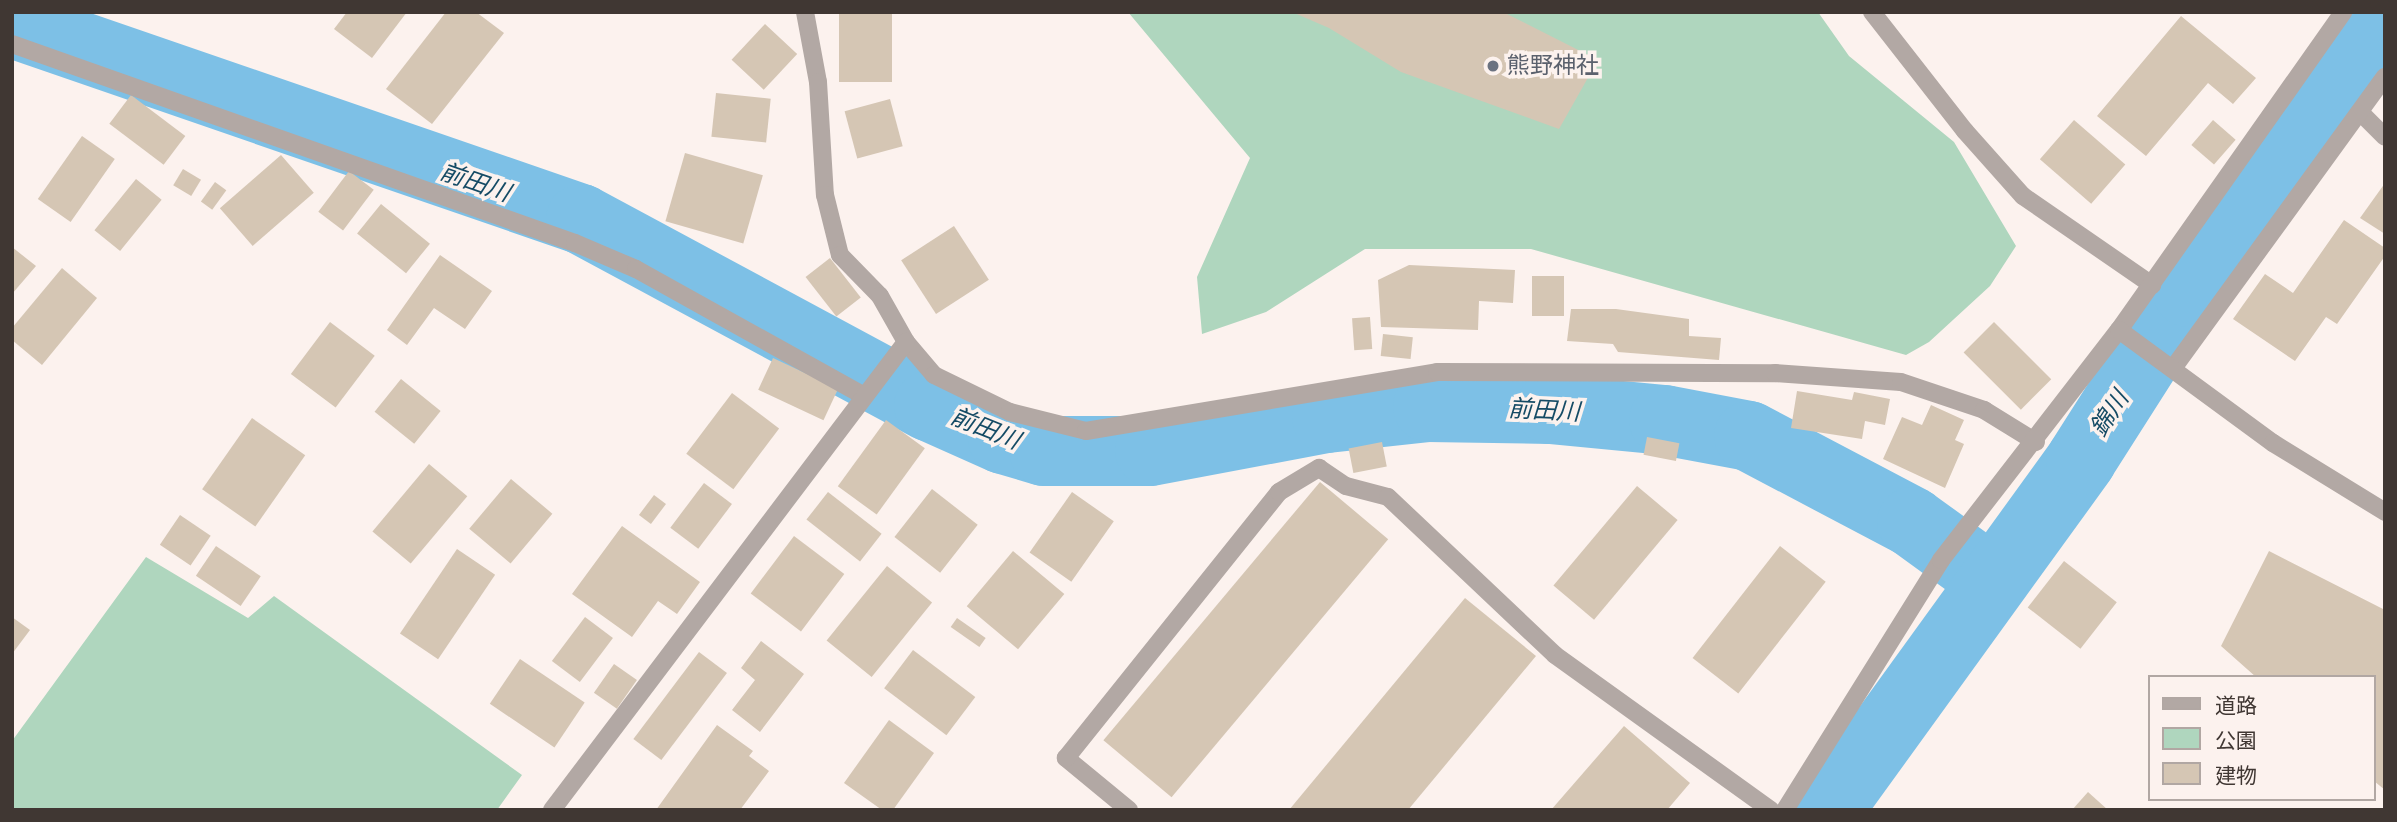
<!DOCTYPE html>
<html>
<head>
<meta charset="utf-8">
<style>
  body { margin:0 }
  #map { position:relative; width:2397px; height:822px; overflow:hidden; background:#fcf2ee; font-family:"Sofia Sans Condensed","Noto Sans JP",sans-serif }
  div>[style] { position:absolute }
  .green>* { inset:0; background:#afd6be }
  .river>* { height:70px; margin:-35px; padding:0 35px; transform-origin:35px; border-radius:35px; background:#7dc0e6 }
  .building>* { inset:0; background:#d5c6b4; transform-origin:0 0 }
  .minor>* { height:18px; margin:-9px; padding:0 9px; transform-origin:9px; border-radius:9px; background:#b2a8a4 }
  .dots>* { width:19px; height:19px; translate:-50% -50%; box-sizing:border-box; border:4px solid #fcf2ee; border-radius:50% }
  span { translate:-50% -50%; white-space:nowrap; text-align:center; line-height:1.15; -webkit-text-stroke:7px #fcf2ee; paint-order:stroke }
  .worship-label { font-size:23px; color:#5b616d }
  .left { translate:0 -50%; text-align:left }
  .water-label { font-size:24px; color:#154b65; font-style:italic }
  .frame { position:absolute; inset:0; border:14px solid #403733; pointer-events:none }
  .legend { position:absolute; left:2148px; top:675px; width:228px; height:126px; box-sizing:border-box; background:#fcf2ee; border:2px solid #b1a7a3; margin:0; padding:9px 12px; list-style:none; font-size:21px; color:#403733 }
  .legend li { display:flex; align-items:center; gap:14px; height:35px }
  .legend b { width:35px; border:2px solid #b1a7a3 }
</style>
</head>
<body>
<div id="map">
  <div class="green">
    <div style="clip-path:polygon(1128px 12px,1818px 12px,1849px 56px,1954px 142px,2016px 246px,1990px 286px,1929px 342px,1906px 355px,1531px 249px,1365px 249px,1266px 312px,1202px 334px,1197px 277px,1250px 158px)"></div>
    <div style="clip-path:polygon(146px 557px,248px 618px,274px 596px,522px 775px,497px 810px,12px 810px,12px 741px)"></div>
  </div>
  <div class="river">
    <div style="left:12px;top:23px;width:602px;rotate:19.01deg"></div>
    <div style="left:581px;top:219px;width:395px;rotate:28.3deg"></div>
    <div style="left:929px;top:406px;width:81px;rotate:24deg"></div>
    <div style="left:1003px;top:439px;width:43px;rotate:16.3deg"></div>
    <div style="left:1044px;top:451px;width:106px"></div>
    <div style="left:1150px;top:451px;width:180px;rotate:-10.6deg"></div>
    <div style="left:1327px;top:418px;width:102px;rotate:-6.2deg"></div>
    <div style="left:1428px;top:407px;width:122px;rotate:0.9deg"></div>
    <div style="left:1550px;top:409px;width:115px;rotate:5.5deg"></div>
    <div style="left:1664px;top:420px;width:86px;rotate:10.7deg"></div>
    <div style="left:1749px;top:436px;width:184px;rotate:27.8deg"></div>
    <div style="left:1912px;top:522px;width:99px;rotate:35.9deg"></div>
    <div style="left:1828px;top:810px;width:432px;rotate:-54.1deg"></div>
    <div style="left:2081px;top:460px;width:199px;rotate:-57.5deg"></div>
    <div style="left:2188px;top:292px;width:341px;rotate:-55.1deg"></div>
  </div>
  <div class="building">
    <div style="clip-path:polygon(347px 12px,407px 12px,372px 58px,334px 29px)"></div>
    <div style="clip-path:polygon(446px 12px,476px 12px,504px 33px,432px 124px,386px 89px)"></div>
    <div style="left:839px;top:12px;width:53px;height:70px"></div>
    <div style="clip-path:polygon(1292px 12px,1503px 12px,1598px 60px,1559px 129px,1401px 72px,1329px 28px)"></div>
    <div style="clip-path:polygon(2181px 16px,2256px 78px,2233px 104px,2208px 83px,2146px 156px,2097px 116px)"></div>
    <div style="left:765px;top:24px;width:44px;height:49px;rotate:43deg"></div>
    <div style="left:716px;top:93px;width:55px;height:44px;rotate:6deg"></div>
    <div style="left:131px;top:95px;width:68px;height:36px;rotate:37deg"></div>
    <div style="left:890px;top:99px;width:49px;height:47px;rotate:75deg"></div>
    <div style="left:2074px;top:120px;width:68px;height:52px;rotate:41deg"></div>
    <div style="left:2213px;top:120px;width:30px;height:33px;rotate:41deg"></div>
    <div style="left:82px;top:136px;width:40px;height:77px;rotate:35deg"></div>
    <div style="left:685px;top:153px;width:81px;height:71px;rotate:16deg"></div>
    <div style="left:281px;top:155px;width:50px;height:81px;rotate:49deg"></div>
    <div style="left:183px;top:169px;width:21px;height:19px;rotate:31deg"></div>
    <div style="left:349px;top:171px;width:31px;height:51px;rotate:37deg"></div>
    <div style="left:136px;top:179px;width:33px;height:66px;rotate:39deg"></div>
    <div style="left:215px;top:182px;width:14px;height:24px;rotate:36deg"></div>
    <div style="clip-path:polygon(2385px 183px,2385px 234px,2360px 218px)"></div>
    <div style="left:381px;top:204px;width:63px;height:38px;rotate:39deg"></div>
    <div style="clip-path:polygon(2344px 220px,2385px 248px,2385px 256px,2337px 324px,2326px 317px,2295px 361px,2233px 319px,2265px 274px,2293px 293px)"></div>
    <div style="left:954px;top:226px;width:64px;height:63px;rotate:57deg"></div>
    <div style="clip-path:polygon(12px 247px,36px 266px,12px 294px)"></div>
    <div style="clip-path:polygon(440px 255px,492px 291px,465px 329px,434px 308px,407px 345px,387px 330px)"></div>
    <div style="left:830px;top:258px;width:50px;height:31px;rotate:52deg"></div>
    <div style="clip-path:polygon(1409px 265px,1515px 270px,1513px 303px,1479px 301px,1478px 330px,1381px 327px,1378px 280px)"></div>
    <div style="clip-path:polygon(62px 268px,97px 298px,42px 365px,12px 340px,12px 328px)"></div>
    <div style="left:1532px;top:276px;width:32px;height:40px"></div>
    <div style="clip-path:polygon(1571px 309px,1616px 309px,1689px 319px,1689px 336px,1721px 338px,1719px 360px,1618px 352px,1613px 344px,1567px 341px)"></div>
    <div style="left:1370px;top:317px;width:32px;height:18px;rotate:86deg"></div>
    <div style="left:330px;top:322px;width:56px;height:65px;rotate:37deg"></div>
    <div style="left:1994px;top:322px;width:81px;height:43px;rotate:45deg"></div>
    <div style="left:1383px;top:334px;width:30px;height:22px;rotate:6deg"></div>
    <div style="left:773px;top:358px;width:72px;height:35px;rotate:25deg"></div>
    <div style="left:401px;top:379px;width:51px;height:42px;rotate:39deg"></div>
    <div style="clip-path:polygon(1797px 391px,1852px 400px,1854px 392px,1890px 399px,1885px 425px,1865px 421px,1862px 439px,1791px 428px)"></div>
    <div style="left:732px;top:393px;width:59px;height:76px;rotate:37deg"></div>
    <div style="clip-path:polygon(1931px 405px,1964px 420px,1955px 440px,1964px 444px,1945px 488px,1883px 459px,1902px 417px,1922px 425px)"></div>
    <div style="left:252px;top:418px;width:65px;height:87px;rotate:35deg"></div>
    <div style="left:886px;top:420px;width:48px;height:82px;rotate:36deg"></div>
    <div style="left:1647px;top:437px;width:33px;height:18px;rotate:11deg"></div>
    <div style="left:1382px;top:442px;width:25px;height:34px;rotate:79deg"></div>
    <div style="left:429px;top:464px;width:50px;height:88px;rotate:40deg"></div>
    <div style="left:511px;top:479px;width:54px;height:65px;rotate:40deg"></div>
    <div style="left:1320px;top:482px;width:89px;height:337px;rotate:40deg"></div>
    <div style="left:704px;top:483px;width:35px;height:56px;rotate:37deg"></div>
    <div style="left:1637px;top:486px;width:53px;height:130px;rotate:40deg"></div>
    <div style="left:932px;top:489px;width:58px;height:61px;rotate:38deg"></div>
    <div style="left:828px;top:492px;width:68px;height:35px;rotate:38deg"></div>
    <div style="left:1072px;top:492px;width:51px;height:74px;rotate:35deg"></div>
    <div style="left:654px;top:495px;width:15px;height:25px;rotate:37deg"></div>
    <div style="left:180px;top:515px;width:37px;height:36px;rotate:34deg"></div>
    <div style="clip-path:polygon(622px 526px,700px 582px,677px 614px,658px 601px,632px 637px,572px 594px)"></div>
    <div style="left:794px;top:536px;width:63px;height:72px;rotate:37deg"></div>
    <div style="left:216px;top:546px;width:54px;height:36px;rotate:34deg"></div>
    <div style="left:1780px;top:546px;width:58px;height:142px;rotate:38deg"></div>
    <div style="left:457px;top:549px;width:46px;height:102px;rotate:34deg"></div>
    <div style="left:1013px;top:551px;width:67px;height:72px;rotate:40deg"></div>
    <div style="clip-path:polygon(2269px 551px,2385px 610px,2385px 790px,2374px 781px,2374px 677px,2256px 677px,2221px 646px)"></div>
    <div style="left:2064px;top:561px;width:67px;height:59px;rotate:38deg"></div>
    <div style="left:887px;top:566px;width:58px;height:96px;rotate:39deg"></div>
    <div style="clip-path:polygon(1465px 598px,1536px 656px,1408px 810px,1289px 810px)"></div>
    <div style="clip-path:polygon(12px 617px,30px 630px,12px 654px)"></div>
    <div style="left:585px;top:617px;width:35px;height:55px;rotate:37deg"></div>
    <div style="left:957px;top:618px;width:35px;height:11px;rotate:35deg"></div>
    <div style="clip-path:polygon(761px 641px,804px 674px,760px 732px,732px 710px,755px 680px,741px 668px)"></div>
    <div style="left:913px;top:650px;width:78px;height:48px;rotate:37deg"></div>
    <div style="left:699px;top:652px;width:35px;height:109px;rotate:37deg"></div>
    <div style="left:520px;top:659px;width:78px;height:54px;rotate:34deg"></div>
    <div style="left:614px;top:664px;width:28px;height:35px;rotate:35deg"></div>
    <div style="clip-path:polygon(889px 720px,934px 753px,893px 810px,882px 810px,844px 783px)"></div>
    <div style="clip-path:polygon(717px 725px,753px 751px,749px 756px,769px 771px,740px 810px,656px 810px)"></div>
    <div style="clip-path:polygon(1624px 726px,1690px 783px,1667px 810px,1551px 810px)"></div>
    <div style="clip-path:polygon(2088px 792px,2108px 810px,2072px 810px)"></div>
  </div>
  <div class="minor">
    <div style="left:805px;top:12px;width:71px;rotate:79.5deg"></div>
    <div style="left:818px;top:82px;width:113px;rotate:86.5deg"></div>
    <div style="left:825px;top:195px;width:62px;rotate:76deg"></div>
    <div style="left:840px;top:255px;width:57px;rotate:45.7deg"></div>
    <div style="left:880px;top:296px;width:53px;rotate:60.5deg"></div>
    <div style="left:906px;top:342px;width:43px;rotate:49.7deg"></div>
    <div style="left:934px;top:375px;width:85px;rotate:26deg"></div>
    <div style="left:1010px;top:412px;width:78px;rotate:14deg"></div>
    <div style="left:1086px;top:431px;width:356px;rotate:-9.5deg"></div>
    <div style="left:1437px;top:372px;width:338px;rotate:0.2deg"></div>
    <div style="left:1775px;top:373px;width:126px;rotate:4.1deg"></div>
    <div style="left:1901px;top:382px;width:88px;rotate:18.6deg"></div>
    <div style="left:1984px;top:410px;width:61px;rotate:31.6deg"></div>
    <div style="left:1872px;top:12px;width:151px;rotate:52deg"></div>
    <div style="left:1965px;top:131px;width:87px;rotate:48.3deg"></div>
    <div style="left:2023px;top:196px;width:157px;rotate:34.6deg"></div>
    <div style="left:12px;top:44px;width:597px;rotate:19.47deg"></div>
    <div style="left:575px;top:243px;width:66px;rotate:23.1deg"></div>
    <div style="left:636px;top:269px;width:259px;rotate:29.1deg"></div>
    <div style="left:2360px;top:112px;width:35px;rotate:45deg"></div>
    <div style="left:2119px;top:330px;width:389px;rotate:-54.8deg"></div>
    <div style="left:2174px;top:367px;width:359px;rotate:-54deg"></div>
    <div style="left:552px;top:810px;width:587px;rotate:-52.9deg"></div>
    <div style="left:1129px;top:810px;width:82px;rotate:-140.5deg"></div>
    <div style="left:1066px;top:758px;width:341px;rotate:-51.3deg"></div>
    <div style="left:1279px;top:492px;width:47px;rotate:-31deg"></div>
    <div style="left:1319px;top:468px;width:32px;rotate:34deg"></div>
    <div style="left:1346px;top:486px;width:43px;rotate:14.7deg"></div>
    <div style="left:1388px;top:497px;width:230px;rotate:43.4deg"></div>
    <div style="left:1555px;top:655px;width:266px;rotate:35.7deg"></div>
    <div style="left:1785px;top:810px;width:295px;rotate:-58deg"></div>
    <div style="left:1941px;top:560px;width:291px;rotate:-52.3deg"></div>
    <div style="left:2119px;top:330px;width:191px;rotate:36.3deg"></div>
    <div style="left:2273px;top:443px;width:132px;rotate:31.6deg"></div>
  </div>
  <div class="dots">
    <div style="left:1493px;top:66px;background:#6b7280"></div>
  </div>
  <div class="worship-label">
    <span class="left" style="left:1507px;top:66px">熊野神社</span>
  </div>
  <div class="water-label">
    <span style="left:475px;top:183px;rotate:19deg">前田川</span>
    <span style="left:1544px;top:411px;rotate:3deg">前田川</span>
    <span style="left:2110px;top:414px;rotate:-57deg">錦川</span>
    <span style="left:985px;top:429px;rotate:22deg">前田川</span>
  </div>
  <div class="frame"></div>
  <ul class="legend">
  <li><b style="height:9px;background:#b2a8a4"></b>道路</li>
  <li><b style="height:19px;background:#afd6be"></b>公園</li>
  <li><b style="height:19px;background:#d5c6b4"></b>建物</li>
  </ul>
</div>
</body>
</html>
